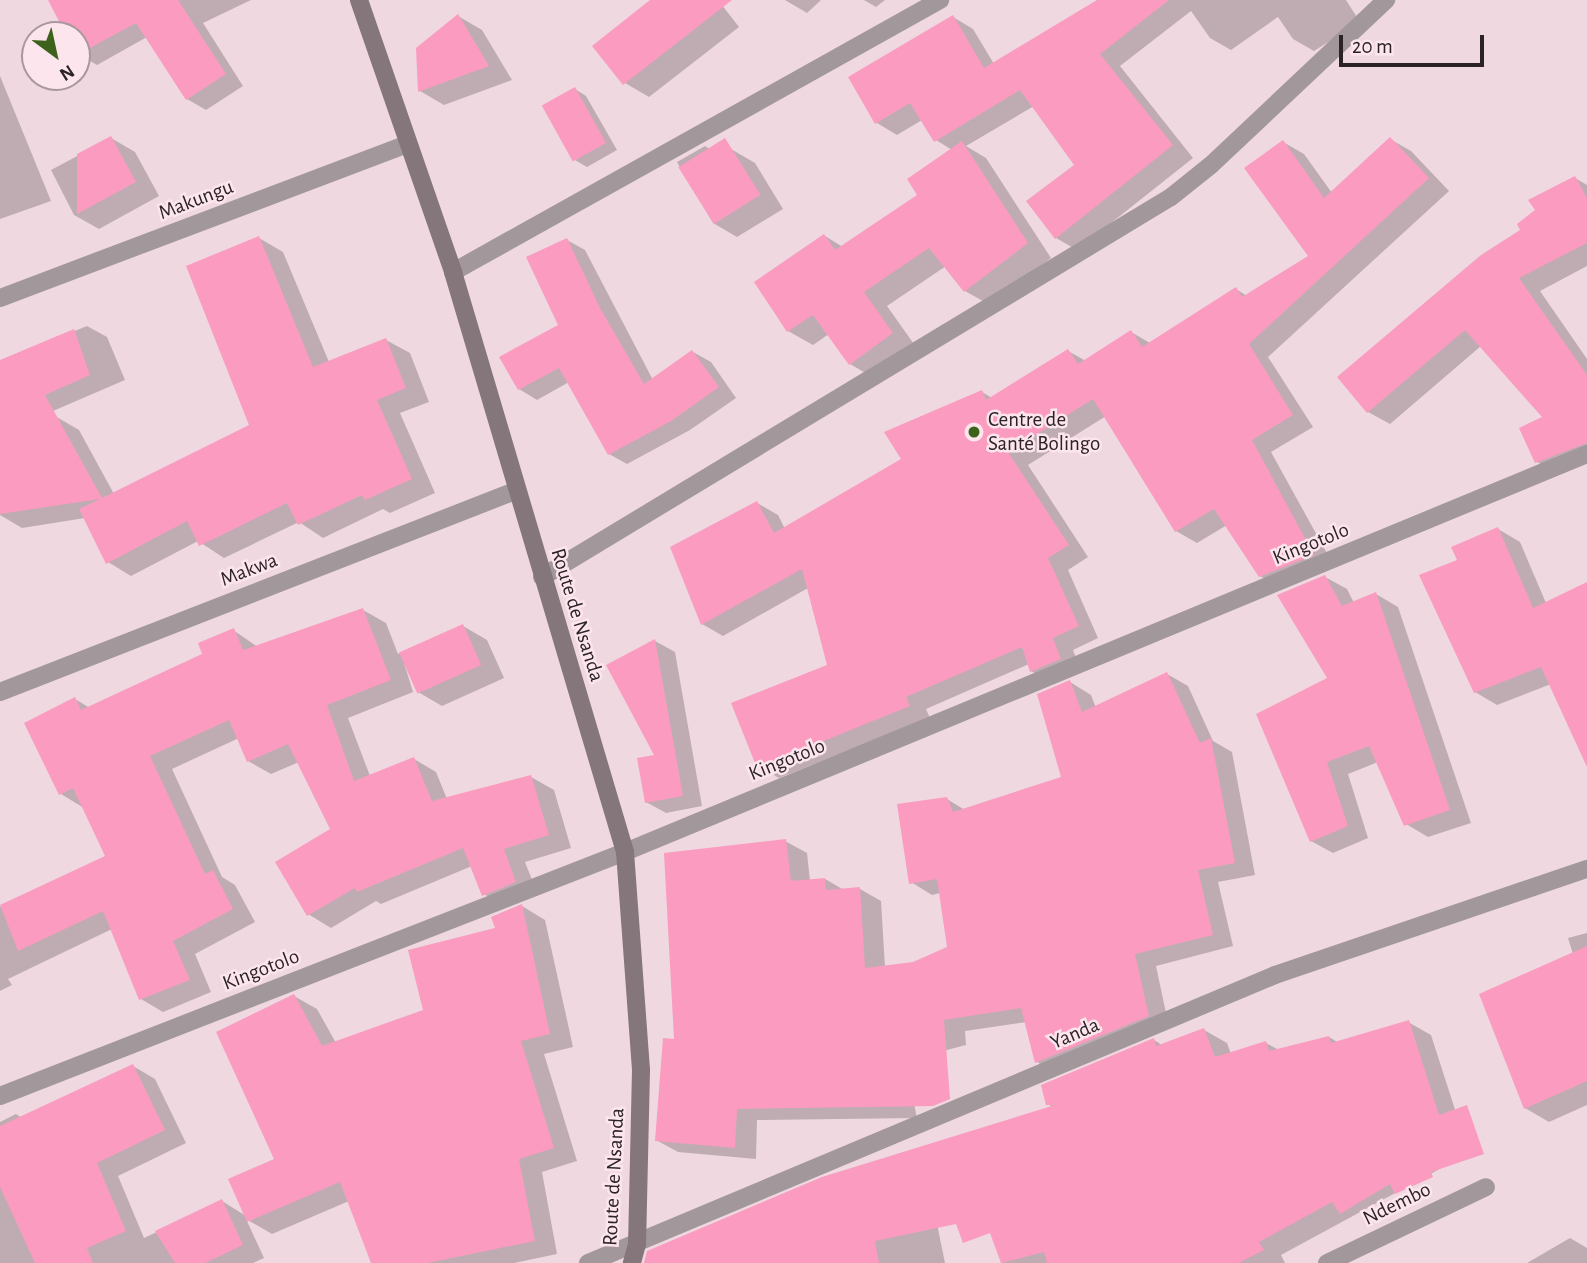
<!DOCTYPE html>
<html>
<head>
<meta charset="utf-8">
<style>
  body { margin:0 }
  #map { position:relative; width:1587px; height:1263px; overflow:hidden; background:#efd8df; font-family:"Alegreya Sans",sans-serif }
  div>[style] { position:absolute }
  .shadow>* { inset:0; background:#0003 }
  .building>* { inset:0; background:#fa9bbf; transform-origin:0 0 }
  .street>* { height:18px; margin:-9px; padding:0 9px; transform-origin:9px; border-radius:9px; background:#a2989b }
  .secondary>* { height:18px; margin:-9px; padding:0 9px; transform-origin:9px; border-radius:9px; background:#84767a }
  .dots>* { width:19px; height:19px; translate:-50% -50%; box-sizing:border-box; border:4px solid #fce5ed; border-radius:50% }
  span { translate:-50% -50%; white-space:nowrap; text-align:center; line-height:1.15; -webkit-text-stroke:5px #fce5ed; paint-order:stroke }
  .street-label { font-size:21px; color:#2b2326 }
  .poi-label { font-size:21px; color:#2b2326 }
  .left { translate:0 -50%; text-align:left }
  .north { position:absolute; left:21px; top:21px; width:70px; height:70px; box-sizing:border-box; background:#fce5ed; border:2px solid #a8979d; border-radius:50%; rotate:147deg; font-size:19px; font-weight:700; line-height:28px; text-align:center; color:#2b2326 }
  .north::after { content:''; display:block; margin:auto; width:24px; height:32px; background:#3c621c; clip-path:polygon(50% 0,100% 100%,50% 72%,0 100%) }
  .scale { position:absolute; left:1339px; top:35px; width:145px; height:32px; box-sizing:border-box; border:4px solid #2b2326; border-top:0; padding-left:9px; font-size:21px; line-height:24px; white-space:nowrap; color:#2b2326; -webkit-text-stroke:5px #fce5ed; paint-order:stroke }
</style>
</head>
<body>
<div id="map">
  <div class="shadow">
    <div style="clip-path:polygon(74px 0,251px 0,203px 23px,243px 86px,206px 110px,187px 99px,147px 37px,97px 65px,78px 54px,77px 35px,68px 35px)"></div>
    <div style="clip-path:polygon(653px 0,718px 0,739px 27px,649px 97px,625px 83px)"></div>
    <div style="clip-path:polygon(785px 0,821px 0,807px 13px)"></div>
    <div style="clip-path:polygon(864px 0,885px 0,876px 7px)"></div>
    <div style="clip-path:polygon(1099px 0,1346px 0,1360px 22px,1314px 51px,1293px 39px,1278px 17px,1231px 50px,1210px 38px,1191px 11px,1120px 66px,1193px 158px,1077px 250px,1056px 238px,1076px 165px,1034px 106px,966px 146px,986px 158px,1051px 258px,990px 305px,965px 291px,946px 266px,887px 306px,916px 347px,874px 378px,850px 364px,829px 334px,813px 345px,788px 331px,756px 283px,825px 236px,843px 247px,919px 196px,952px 150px,936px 140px,922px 120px,897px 135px,877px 123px,850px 78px,953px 17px,973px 29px,994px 64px)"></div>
    <div style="clip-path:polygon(458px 16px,482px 30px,512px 80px,444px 105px,420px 91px)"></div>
    <div style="clip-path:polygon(0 76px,51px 201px,0 219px)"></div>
    <div style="clip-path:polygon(575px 89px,586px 96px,617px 150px,587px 167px,575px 160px)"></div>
    <div style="clip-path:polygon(111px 138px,135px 152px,159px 196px,99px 229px,74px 215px,51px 170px)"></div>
    <div style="clip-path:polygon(1390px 139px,1411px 151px,1449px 191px,1268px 357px,1313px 427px,1271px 452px,1334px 566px,1281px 588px,1260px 576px,1227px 525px,1197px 543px,1176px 531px,1106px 416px,1028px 465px,1088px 557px,1068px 570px,1098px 638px,1073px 650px,1081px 671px,1052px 683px,1031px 671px,1029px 664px,926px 709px,930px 718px,779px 778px,758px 766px,829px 666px,808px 588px,723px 636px,702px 624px,757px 503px,778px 515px,785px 529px,904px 460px,982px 392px,992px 398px,1068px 351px,1086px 361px,1131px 332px,1150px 343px,1236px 289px,1247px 296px,1311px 256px,1283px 142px,1304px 154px,1332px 193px)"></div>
    <div style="clip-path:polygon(705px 146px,720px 156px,731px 149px,755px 163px,783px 209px,737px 237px,713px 223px,677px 162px)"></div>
    <div style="clip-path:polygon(1575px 178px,1587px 185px,1587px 266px,1540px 291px,1587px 359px,1587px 463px,1558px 474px,1537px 462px,1545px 418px,1481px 346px,1390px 424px,1368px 412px,1339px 377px,1522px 230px)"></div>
    <div style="clip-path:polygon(259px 238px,283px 252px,329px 362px,386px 340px,410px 353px,429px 402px,400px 413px,435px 493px,390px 513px,383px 509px,323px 538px,299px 522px,224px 558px,198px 541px,131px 576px,108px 562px,85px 518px,22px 528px,0 515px,0 428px,55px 416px,79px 430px,114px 494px,251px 426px)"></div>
    <div style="clip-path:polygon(567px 240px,585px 250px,653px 380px,693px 352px,711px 362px,736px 398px,690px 430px,627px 464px,609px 454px,569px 382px,537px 400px,519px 389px,560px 326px)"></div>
    <div style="clip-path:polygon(87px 326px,107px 337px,125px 380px,46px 414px,11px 357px)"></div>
    <div style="clip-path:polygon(1498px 529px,1520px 542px,1546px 603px,1587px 584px,1587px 760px,1551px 684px,1497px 705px,1475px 692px)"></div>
    <div style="clip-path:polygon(1325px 577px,1347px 589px,1354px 603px,1376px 594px,1398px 607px,1471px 823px,1428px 837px,1406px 824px,1378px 762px,1348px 774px,1368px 838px,1333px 853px,1311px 841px,1330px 678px)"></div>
    <div style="clip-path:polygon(363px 610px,386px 623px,398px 654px,463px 626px,487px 640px,504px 678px,442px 706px,418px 692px,401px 653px,413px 692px,348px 718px,370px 776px,414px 759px,436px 772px,447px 799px,531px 777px,554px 790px,571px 848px,525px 862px,538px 895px,506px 907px,484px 894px,472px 866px,381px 904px,376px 901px,331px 928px,308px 914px,332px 830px,299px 762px,271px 774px,248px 761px,239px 738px,172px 769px,222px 877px,235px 885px,255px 922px,195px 954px,211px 992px,163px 1012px,141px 999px,112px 929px,8px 979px,12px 985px,0 991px,0 907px,107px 857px,84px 808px,61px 794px,26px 723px,75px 699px,90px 708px,204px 655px,233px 630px,258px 647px)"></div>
    <div style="clip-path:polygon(655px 641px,675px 652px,702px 806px,666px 813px,646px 802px,657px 756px)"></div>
    <div style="clip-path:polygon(1167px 674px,1188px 686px,1213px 741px,1232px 752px,1255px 875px,1218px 882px,1233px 946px,1156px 966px,1169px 1027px,1058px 1074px,1037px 1062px,1027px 1022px,965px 1031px,966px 1045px,905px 1061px,917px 1118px,757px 1120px,756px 1159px,678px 1152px,656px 1140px,676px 1041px,785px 841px,807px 853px,810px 881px,825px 879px,844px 890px,860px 889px,881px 901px,885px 967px,913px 964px,949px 948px,940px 893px,932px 895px,911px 882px,947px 799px,965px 810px,1064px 778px,1070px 682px,1091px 695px,1096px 708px)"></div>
    <div style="clip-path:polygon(522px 906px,545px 920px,573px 1047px,544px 1054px,577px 1161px,542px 1172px,557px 1254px,514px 1263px,373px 1263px,349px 1201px,272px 1234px,246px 1219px,264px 1258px,253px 1263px,0 1263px,0 1122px,16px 1114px,22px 1118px,133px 1066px,155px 1079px,186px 1143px,118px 1176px,144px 1238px,222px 1201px,246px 1216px,277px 1160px,294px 996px,317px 1009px,336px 1043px,425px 1011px)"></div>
    <div style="clip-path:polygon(1587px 933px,1587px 1105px,1549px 1122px,1525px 1108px,1573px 954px,1568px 938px)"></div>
    <div style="clip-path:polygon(1408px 1022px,1431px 1035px,1469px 1153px,1281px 1255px,1285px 1263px,1002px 1263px,960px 1136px,1053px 1107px,1047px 1104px,1154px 1040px,1162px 1045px,1204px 1030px,1227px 1043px,1231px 1054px,1266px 1043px,1279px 1050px,1329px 1037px,1339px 1043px)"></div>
    <div style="clip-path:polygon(925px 1165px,945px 1263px,680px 1263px)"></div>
    <div style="clip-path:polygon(1570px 1238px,1587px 1248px,1587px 1263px,1527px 1263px)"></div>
  </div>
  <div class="building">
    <div style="clip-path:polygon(48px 0,178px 0,226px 74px,186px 100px,136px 23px,77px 55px,77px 35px,66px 35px)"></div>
    <div style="clip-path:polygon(650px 0,732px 0,623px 85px,592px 46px)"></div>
    <div style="clip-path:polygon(1097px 0,1169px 0,1100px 54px,1173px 145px,1055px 239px,1026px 201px,1074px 165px,1020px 90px,934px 142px,910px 103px,875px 124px,848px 77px,953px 15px,984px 68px)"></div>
    <div style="clip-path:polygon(458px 14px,489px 66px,418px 92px,416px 48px)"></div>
    <div style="left:575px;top:87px;width:64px;height:38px;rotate:61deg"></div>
    <div style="clip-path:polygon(111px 136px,136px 182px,77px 214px,77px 154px)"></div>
    <div style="clip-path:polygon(1390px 137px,1429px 178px,1249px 344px,1293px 415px,1252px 440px,1314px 555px,1259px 577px,1214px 509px,1175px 532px,1093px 399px,1008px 452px,1069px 545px,1048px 558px,1079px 626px,1053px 638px,1061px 659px,1030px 672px,1022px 647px,906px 697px,910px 706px,757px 768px,731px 703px,827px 665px,802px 569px,701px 625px,670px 547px,757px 501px,774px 533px,901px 459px,884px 432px,982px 390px,986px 400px,1068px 349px,1078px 364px,1131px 330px,1142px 347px,1236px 287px,1242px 297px,1308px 256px,1244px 168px,1283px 140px,1324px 198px)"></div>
    <div style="left:725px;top:138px;width:67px;height:55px;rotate:58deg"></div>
    <div style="clip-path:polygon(962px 141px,1028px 243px,964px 292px,929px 248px,864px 292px,893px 333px,849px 365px,813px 315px,787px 332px,754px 282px,824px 234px,835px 250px,917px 195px,907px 179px)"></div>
    <div style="clip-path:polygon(1575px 176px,1587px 198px,1587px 243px,1519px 278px,1587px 375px,1587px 443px,1535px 463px,1519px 428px,1542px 417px,1465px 330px,1367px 413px,1337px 377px,1481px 255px,1520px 230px,1517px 224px,1535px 210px,1528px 200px)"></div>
    <div style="clip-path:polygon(259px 236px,313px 367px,386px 338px,406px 388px,377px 400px,412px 479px,365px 500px,362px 495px,298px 525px,287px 503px,199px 546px,187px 521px,106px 564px,79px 509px,100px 499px,0 514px,0 360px,74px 329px,90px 375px,45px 395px,102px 498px,249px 425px,186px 266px)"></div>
    <div style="clip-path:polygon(567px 238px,600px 308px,644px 384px,692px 350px,719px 387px,671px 421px,608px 455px,559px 368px,518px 390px,499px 357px,558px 325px,526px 257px)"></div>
    <div style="clip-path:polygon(1498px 527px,1533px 608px,1587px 582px,1587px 767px,1541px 667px,1474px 693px,1419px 575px,1457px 560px,1451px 547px)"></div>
    <div style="clip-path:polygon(1325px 575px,1342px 606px,1376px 592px,1450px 810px,1404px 826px,1369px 746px,1327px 762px,1348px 826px,1310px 842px,1256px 714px,1327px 678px,1277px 595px)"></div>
    <div style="clip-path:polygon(363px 608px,391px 680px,327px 705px,354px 781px,414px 757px,432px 801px,531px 775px,549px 835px,504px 849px,516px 882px,482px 896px,463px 848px,357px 892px,355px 888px,307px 916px,275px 862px,330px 829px,288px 744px,247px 762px,229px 720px,150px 756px,205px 874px,213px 870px,233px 909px,173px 941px,190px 980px,139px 1000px,103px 911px,18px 951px,0 905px,105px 856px,73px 788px,59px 795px,24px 723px,75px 697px,81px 710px,202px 654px,198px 643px,234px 628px,243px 650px)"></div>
    <div style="left:463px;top:624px;width:45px;height:70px;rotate:66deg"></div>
    <div style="clip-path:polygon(655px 639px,683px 796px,645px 803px,637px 758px,654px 755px,606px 665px)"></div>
    <div style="clip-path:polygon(1167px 672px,1200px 743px,1211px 738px,1235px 863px,1198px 870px,1213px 935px,1135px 954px,1149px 1016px,1035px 1063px,1021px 1008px,944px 1020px,950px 1099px,933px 1106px,737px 1109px,735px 1148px,655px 1141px,663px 1038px,674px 1039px,664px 853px,786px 839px,791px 881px,825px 878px,826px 890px,860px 887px,865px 968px,913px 962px,947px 947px,937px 879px,909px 884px,897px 804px,947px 797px,953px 812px,1061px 777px,1037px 694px,1070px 680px,1082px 712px)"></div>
    <div style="clip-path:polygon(522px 904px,550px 1034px,521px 1041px,554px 1148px,519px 1159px,535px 1241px,427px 1263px,371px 1263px,340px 1182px,247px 1222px,228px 1179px,274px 1159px,216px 1032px,294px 994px,322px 1046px,423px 1010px,408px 950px,495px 928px,491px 917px)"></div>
    <div style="clip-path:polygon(1587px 946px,1587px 1081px,1524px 1109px,1479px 994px)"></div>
    <div style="clip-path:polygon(1409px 1020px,1439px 1115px,1467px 1105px,1484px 1154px,1431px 1172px,1433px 1177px,1395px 1194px,1390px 1184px,1340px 1214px,1332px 1202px,1259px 1242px,1264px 1250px,1239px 1263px,1047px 1263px,1044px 1252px,1001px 1263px,990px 1233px,963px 1243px,956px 1224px,875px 1241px,879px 1263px,644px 1263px,647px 1251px,822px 1177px,1055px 1105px,1046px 1105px,1041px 1085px,1154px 1038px,1156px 1046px,1204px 1028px,1215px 1057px,1266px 1041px,1269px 1051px,1329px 1036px,1331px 1043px)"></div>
    <div style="clip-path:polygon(133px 1064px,165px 1130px,97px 1163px,126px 1231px,87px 1248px,93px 1263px,35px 1263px,0 1187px,0 1126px)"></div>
    <div style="clip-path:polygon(222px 1199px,243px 1245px,205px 1263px,175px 1263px,155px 1231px)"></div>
  </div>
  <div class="street">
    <div style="left:453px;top:272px;width:558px;rotate:-29.18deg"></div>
    <div style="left:0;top:298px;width:436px;rotate:-20.7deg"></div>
    <div style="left:542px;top:577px;width:735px;rotate:-31.14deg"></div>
    <div style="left:1171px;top:197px;width:51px;rotate:-38.7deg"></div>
    <div style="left:1211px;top:165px;width:241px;rotate:-43.3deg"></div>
    <div style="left:0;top:692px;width:553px;rotate:-21.32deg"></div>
    <div style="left:0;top:1096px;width:671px;rotate:-21.33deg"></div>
    <div style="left:625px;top:852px;width:1041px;rotate:-22.48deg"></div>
    <div style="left:588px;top:1263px;width:745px;rotate:-22.74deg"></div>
    <div style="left:1275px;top:975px;width:330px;rotate:-18.8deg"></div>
    <div style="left:1327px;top:1263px;width:176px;rotate:-25.5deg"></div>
  </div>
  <div class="secondary">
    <div style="left:359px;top:0;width:288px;rotate:70.9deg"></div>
    <div style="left:453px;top:272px;width:605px;rotate:73.48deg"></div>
    <div style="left:625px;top:852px;width:219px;rotate:85.8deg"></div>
    <div style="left:641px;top:1070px;width:174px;rotate:91.3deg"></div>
    <div style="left:637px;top:1244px;width:20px;rotate:105deg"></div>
  </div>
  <div class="dots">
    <div style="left:974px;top:432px;background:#3c621c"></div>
  </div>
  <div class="street-label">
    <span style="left:196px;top:200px;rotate:-21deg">Makungu</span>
    <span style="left:1311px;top:544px;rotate:-22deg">Kingotolo</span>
    <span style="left:249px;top:570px;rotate:-21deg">Makwa</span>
    <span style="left:577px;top:615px;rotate:73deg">Route de Nsanda</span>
    <span style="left:787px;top:760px;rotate:-22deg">Kingotolo</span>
    <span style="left:261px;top:970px;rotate:-21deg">Kingotolo</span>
    <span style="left:1075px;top:1034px;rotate:-23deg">Yanda</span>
    <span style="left:614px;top:1177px;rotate:-87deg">Route de Nsanda</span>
    <span style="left:1397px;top:1204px;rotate:-26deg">Ndembo</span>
  </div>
  <div class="poi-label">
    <span class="left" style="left:988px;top:432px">Centre de<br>Santé Bolingo</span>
  </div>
  <div class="north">N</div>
  <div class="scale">20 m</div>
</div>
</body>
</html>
